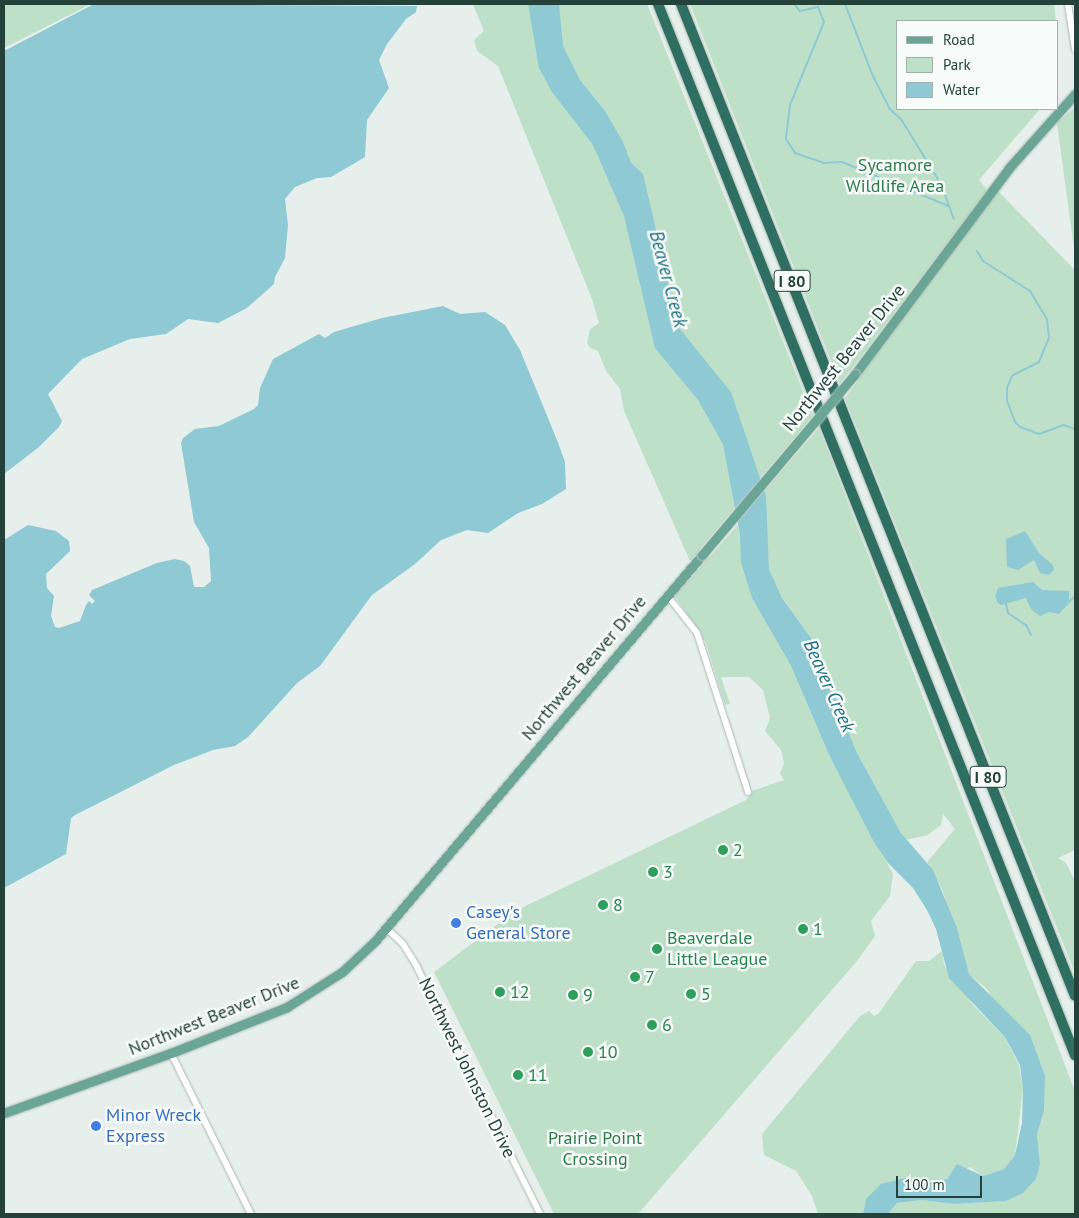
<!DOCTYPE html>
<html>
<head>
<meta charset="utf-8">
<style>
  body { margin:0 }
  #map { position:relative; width:1079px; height:1218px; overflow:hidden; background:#e6efeb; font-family:"PT Sans",sans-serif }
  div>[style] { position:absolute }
  .green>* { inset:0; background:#bfe0c8 }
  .water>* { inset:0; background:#8ec9d4 }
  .stream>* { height:2px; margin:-1px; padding:0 1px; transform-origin:1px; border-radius:1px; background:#8ec9d4 }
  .roads { filter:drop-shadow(0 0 1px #a8b8b2) drop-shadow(0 0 1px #a8b8b2) }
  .minor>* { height:6px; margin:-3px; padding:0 3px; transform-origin:3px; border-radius:3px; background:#fff }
  .major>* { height:9px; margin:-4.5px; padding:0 4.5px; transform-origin:4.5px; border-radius:4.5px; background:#6aa596 }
  .highway>* { height:10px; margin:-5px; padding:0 5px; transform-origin:5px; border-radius:5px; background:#2f6f62 }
  .bridges { filter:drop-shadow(0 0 1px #c2cac8) drop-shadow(0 0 1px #c2cac8) }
  .major-bridge>* { height:9px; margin:-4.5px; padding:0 4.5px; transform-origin:4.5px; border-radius:4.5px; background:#6aa596 }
  .dots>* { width:14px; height:14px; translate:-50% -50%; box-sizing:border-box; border:2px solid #f7fbf9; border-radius:50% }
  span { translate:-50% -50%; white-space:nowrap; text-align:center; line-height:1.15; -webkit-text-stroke:5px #f7fbf9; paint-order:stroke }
  .shield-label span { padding:1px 4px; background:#f7fbf9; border:1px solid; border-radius:4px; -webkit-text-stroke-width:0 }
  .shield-label { font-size:16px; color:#24423a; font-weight:700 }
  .park-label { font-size:18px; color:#2d7a4b }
  .street-label { font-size:18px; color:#24423a }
  .leisure-label { font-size:18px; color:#27864d }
  .left { translate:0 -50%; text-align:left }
  .shop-label { font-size:18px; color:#366cbe }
  .water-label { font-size:19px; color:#1c6f80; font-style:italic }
  .frame { position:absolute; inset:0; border:5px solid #24423a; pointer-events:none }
  .legend { position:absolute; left:896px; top:20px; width:162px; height:90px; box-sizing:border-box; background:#f7fbf9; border:1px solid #a3b1ad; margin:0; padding:6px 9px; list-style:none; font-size:15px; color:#24423a }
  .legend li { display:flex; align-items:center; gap:10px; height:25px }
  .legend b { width:25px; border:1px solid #a3b1ad }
  .scale { position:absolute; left:896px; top:1176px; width:86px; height:22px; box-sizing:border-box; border:2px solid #24423a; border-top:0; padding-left:6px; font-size:15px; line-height:18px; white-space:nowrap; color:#24423a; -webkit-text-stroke:4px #f7fbf9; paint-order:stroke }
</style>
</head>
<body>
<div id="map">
  <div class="green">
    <div style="clip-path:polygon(4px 4px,91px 4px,4px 48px)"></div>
    <div style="clip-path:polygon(473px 4px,647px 4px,813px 416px,690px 561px,624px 411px,620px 389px,606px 371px,598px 351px,590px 348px,587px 343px,590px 329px,599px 323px,592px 299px,498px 66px,477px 51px,474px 40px,484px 31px)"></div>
    <div style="clip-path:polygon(690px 4px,1054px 4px,1056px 21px,898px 21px,898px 109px,1040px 109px,979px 180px,987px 190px,840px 384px)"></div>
    <div style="clip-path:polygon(1075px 107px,1075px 256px,1057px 123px)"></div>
    <div style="clip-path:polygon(998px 191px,1075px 270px,1075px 850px,1058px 858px,1066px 863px,1075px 881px,1075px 973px,845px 398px)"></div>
    <div style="clip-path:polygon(819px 428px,1075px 1091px,1075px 1214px,888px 1214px,897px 1203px,922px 1200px,953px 1204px,1006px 1201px,1040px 1164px,1037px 1134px,1044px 1111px,987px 989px,969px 974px,942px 889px,927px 862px,955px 829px,943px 814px,941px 825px,928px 835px,906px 840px,901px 833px,857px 753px,811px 638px,782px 598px,769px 569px,764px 491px)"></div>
    <div style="clip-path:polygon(738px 525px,752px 598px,791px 666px,830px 757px,893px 874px,890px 896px,871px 921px,875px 936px,857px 961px,638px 1214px,554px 1214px,434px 972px,515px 911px,746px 800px,752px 791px,784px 780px,780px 774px,784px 763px,781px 750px,765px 731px,770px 718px,763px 690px,749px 677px,721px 677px,730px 704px,725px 705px,706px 643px,675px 596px)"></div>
    <div style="clip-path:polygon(942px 951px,944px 965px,973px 1005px,1005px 1037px,1019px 1065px,1023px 1088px,1015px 1155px,1004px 1169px,983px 1176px,970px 1167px,936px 1183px,924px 1179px,866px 1199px,863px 1214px,818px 1214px,812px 1196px,796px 1171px,764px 1155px,762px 1134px,860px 1016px,869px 1011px,874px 1016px,879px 1013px,916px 961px,929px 961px)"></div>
  </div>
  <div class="water">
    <div style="clip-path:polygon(94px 4px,417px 6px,416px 12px,406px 19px,387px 44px,379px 60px,389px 88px,367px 120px,365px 157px,331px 177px,317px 178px,295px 187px,285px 199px,288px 225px,285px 258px,275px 277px,274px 284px,247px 308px,218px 323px,188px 319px,166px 334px,130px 339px,82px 359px,48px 394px,62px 421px,59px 427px,39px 447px,4px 474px,4px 51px)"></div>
    <div style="clip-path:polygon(528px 4px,559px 4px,563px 46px,580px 80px,605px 111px,623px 142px,631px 163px,643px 174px,679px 328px,731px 392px,766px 496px,769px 569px,782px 598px,811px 638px,857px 753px,901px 833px,933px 870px,957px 928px,969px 974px,1030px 1035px,1045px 1076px,1044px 1111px,1037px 1134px,1040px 1164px,1036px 1179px,1023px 1193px,1006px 1201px,953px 1204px,922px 1200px,897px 1203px,888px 1214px,863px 1214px,866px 1199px,881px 1184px,905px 1178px,936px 1183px,948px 1178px,957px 1164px,983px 1176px,1004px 1169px,1015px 1155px,1022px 1123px,1023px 1088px,1020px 1065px,1005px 1037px,949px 978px,936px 929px,927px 910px,913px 888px,888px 863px,874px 842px,830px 757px,791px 666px,752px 598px,741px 562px,740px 535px,723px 444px,698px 400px,655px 348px,624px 216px,593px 145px,552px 92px,539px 68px)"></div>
    <div style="clip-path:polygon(443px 306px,460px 314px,485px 312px,505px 325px,520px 350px,557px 440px,565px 462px,566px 489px,542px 504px,518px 513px,488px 533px,467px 530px,441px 540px,415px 564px,372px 595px,320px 666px,297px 683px,248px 737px,235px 746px,213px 750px,174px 765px,75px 815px,71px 818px,66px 854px,4px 888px,4px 540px,28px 525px,56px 531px,69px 541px,70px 551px,46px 574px,47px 588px,54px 596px,51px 616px,55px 627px,59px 628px,80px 621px,86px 605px,89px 601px,92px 604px,95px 601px,89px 595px,92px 590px,157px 563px,175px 559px,184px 561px,190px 566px,194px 587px,204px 587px,211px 581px,209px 548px,194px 522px,181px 443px,183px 438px,195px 429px,219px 426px,254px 409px,258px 405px,260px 388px,273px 359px,319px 334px,325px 338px,334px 332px,382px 318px)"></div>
    <div style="clip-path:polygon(1025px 531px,1039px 553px,1053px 565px,1054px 570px,1049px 575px,1040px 573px,1034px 560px,1018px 570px,1007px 567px,1006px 539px)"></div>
    <div style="clip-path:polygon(1033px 582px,1042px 590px,1069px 591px,1069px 600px,1059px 614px,1049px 612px,1040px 616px,1031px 609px,1026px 598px,1001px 605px,998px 603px,995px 596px,998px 588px)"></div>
  </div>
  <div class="stream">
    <div style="left:794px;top:4px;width:9px;rotate:49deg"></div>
    <div style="left:800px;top:11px;width:18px;rotate:-13deg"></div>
    <div style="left:818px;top:7px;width:16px;rotate:68deg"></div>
    <div style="left:824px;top:22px;width:90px;rotate:112.3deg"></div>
    <div style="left:790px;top:105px;width:34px;rotate:97deg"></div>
    <div style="left:786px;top:139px;width:17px;rotate:57deg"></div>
    <div style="left:795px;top:153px;width:31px;rotate:19deg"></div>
    <div style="left:824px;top:163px;width:18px;rotate:-3deg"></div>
    <div style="left:842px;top:162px;width:116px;rotate:22.4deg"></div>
    <div style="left:845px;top:4px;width:75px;rotate:68.9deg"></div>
    <div style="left:872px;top:74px;width:38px;rotate:63deg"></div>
    <div style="left:889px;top:108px;width:16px;rotate:43deg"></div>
    <div style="left:901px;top:119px;width:76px;rotate:58.4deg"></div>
    <div style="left:941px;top:184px;width:37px;rotate:70deg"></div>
    <div style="left:977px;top:251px;width:12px;rotate:59deg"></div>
    <div style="left:983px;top:261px;width:56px;rotate:32.6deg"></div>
    <div style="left:1030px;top:291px;width:33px;rotate:59deg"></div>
    <div style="left:1047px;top:319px;width:19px;rotate:84deg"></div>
    <div style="left:1049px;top:338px;width:26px;rotate:113deg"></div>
    <div style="left:1039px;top:362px;width:30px;rotate:153deg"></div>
    <div style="left:1012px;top:376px;width:13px;rotate:113deg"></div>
    <div style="left:1007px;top:388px;width:13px;rotate:90deg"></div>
    <div style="left:1007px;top:401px;width:22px;rotate:69deg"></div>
    <div style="left:1015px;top:422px;width:7px;rotate:45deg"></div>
    <div style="left:1020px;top:427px;width:20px;rotate:20deg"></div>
    <div style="left:1039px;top:434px;width:27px;rotate:-20deg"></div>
    <div style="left:1064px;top:425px;width:12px;rotate:20deg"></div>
    <div style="left:1006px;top:604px;width:9px;rotate:77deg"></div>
    <div style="left:1008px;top:613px;width:22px;rotate:34deg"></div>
    <div style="left:1026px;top:625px;width:11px;rotate:63deg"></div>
    <div style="left:1059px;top:612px;width:23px;rotate:-45deg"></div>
  </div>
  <div class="roads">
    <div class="minor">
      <div style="left:1068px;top:4px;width:46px;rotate:81.2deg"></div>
      <div style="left:667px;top:595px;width:48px;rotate:51.7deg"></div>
      <div style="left:697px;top:633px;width:167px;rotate:72.2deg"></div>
      <div style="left:386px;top:928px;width:23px;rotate:43deg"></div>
      <div style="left:403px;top:944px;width:25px;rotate:58deg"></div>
      <div style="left:416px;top:965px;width:278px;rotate:63.5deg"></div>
      <div style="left:171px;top:1053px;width:180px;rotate:63.6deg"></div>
    </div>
    <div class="major">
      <div style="left:855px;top:374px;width:257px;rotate:-53.2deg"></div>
      <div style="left:1009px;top:168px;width:99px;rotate:-48.3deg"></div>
      <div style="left:4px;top:1113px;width:177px;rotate:-19.8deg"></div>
      <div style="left:171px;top:1053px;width:125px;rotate:-21.6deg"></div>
      <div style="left:287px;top:1007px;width:65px;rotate:-32.5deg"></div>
      <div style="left:342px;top:972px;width:45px;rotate:-43.2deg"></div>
      <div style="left:375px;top:941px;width:506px;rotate:-49.73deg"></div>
    </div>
    <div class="highway">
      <div style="left:658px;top:4px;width:1131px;rotate:68.36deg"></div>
      <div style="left:681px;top:4px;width:1067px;rotate:68.34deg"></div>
    </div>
  </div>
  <div class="bridges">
    <div class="major-bridge">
      <div style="left:702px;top:555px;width:237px;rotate:-49.8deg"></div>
    </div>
  </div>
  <div class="dots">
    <div style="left:723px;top:850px;background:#2e9e5b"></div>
    <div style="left:653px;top:872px;background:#2e9e5b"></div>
    <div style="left:603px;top:905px;background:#2e9e5b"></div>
    <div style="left:456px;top:923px;background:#3f7fe0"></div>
    <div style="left:803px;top:929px;background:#2e9e5b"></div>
    <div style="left:657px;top:949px;background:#2e9e5b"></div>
    <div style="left:635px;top:977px;background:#2e9e5b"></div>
    <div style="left:500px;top:992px;background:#2e9e5b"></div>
    <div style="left:691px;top:994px;background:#2e9e5b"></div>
    <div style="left:573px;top:995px;background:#2e9e5b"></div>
    <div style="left:652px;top:1025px;background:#2e9e5b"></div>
    <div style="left:588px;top:1052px;background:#2e9e5b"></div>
    <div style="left:518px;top:1075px;background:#2e9e5b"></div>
    <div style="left:96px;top:1126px;background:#3f7fe0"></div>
  </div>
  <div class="shield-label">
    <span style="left:792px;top:281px">I 80</span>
    <span style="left:988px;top:777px">I 80</span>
  </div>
  <div class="park-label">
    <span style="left:895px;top:176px">Sycamore<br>Wildlife Area</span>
    <span style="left:595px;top:1149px">Prairie Point<br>Crossing</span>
  </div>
  <div class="street-label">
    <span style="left:844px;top:358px;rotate:-51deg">Northwest Beaver Drive</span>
    <span style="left:584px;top:668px;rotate:-50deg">Northwest Beaver Drive</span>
    <span style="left:214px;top:1016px;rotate:-22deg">Northwest Beaver Drive</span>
    <span style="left:467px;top:1068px;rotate:64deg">Northwest Johnston Drive</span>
  </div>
  <div class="leisure-label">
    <span class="left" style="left:733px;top:850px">2</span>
    <span class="left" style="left:663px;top:872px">3</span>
    <span class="left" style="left:613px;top:905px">8</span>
    <span class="left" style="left:813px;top:929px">1</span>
    <span class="left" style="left:667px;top:949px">Beaverdale<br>Little League</span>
    <span class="left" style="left:645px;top:977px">7</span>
    <span class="left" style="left:510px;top:992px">12</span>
    <span class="left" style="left:701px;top:994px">5</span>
    <span class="left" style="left:583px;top:995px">9</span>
    <span class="left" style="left:662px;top:1025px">6</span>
    <span class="left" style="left:598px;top:1052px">10</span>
    <span class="left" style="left:528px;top:1075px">11</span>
  </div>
  <div class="shop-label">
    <span class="left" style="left:466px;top:923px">Casey's<br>General Store</span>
    <span class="left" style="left:106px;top:1126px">Minor Wreck<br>Express</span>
  </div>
  <div class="water-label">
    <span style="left:668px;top:279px;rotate:75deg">Beaver Creek</span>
    <span style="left:829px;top:686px;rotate:66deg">Beaver Creek</span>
  </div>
  <div class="frame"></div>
  <ul class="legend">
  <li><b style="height:6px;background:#6aa596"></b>Road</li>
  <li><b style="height:14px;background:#bfe0c8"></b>Park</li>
  <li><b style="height:14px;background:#8ec9d4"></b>Water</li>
  </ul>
  <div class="scale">100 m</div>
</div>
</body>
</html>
